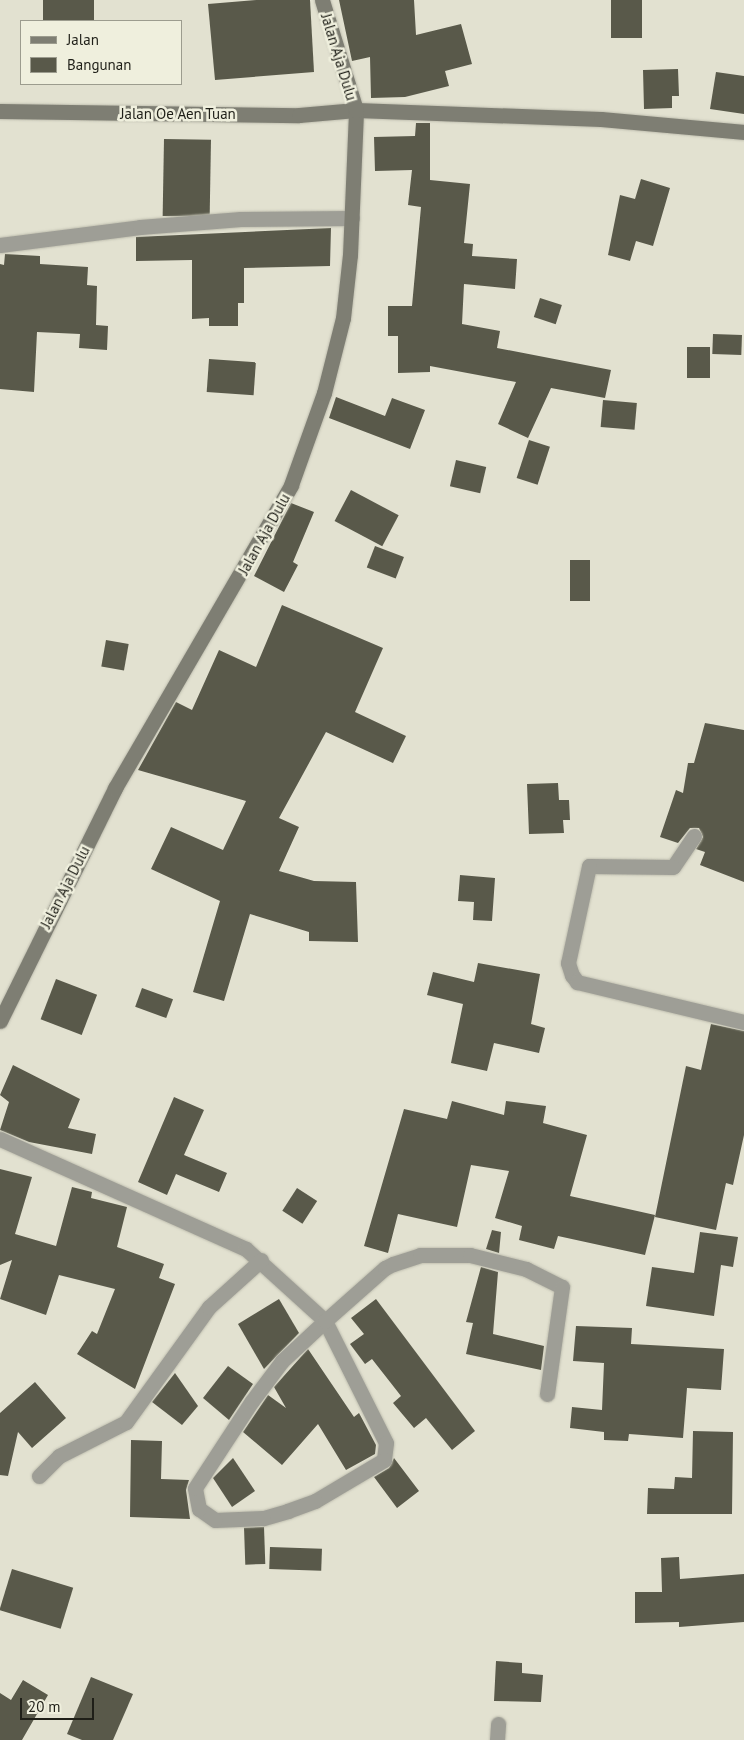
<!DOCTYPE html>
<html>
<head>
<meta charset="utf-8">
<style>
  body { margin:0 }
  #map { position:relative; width:744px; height:1740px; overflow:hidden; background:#e2e1d0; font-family:"PT Sans",sans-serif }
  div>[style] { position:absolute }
  .building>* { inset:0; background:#59594a; transform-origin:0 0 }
  .roads { filter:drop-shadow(0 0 1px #bfbeaf) drop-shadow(0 0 1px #bfbeaf) }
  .street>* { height:15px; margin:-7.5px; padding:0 7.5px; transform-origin:7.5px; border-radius:7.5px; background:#9e9e96 }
  .secondary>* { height:15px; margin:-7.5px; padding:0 7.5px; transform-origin:7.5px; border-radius:7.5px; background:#7e7e73 }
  span { translate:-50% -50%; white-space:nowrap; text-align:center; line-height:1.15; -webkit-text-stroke:5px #efefdd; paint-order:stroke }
  .street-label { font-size:15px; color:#1f1f18 }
  .legend { position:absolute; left:20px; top:20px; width:162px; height:65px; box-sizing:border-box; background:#efefdd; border:1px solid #9c9c8e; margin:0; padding:6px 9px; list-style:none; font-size:15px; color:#1f1f18 }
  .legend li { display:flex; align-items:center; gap:10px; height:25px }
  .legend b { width:25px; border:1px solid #9c9c8e }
  .scale { position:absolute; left:20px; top:1698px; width:74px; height:22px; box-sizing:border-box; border:2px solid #1f1f18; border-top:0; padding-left:6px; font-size:15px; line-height:18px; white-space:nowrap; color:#1f1f18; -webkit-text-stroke:4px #efefdd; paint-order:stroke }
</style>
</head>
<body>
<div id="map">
  <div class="building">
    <div style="left:43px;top:0;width:51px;height:21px"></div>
    <div style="clip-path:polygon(256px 0,310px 0,314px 72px,215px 80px,208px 4px)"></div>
    <div style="clip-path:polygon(339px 0,414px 0,416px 35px,461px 24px,472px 64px,445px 71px,449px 86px,405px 97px,371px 98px,370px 57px,352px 61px)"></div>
    <div style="left:611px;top:0;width:31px;height:38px"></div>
    <div style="clip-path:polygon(678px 69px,679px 96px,672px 96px,672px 108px,644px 109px,643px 70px)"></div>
    <div style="clip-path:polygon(716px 72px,744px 76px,744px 114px,710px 109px)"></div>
    <div style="clip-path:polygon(416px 123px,430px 123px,430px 180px,470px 184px,464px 243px,473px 244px,472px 256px,517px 259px,515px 289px,464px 284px,462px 324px,500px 331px,497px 348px,611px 370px,605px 398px,551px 388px,528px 438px,498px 424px,516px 382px,430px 366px,430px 372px,398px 373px,398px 336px,388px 336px,388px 306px,412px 306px,421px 207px,408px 205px,412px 170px,375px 171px,374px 137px,415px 136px)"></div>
    <div style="left:164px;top:139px;width:47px;height:77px;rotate:1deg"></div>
    <div style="clip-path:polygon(641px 179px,670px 188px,653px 246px,636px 241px,630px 261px,608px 255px,620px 195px,635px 199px)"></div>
    <div style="clip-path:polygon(331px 228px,330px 266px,244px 268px,244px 303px,238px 303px,238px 326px,209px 326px,209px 318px,192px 319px,192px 260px,136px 261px,136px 237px)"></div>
    <div style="clip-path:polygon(5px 254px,40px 256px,40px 264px,88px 267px,87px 285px,97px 286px,96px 325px,108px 326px,107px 350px,79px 348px,80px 334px,37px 332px,34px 392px,0 389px,0 264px,4px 265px)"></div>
    <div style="left:540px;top:298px;width:23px;height:20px;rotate:18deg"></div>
    <div style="left:713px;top:334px;width:29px;height:20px;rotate:2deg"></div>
    <div style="left:687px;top:347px;width:23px;height:31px"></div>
    <div style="left:209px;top:359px;width:47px;height:33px;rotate:4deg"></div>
    <div style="clip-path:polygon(336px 397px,385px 416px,392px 398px,425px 410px,410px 449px,329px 418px)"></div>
    <div style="left:603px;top:400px;width:34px;height:27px;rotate:5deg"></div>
    <div style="left:529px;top:440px;width:22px;height:40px;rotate:18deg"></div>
    <div style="left:456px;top:460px;width:31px;height:27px;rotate:13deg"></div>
    <div style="left:351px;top:490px;width:54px;height:35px;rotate:28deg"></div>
    <div style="clip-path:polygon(291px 503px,314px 512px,293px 562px,298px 565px,284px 592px,254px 576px)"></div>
    <div style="left:375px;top:546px;width:31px;height:23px;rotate:21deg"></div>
    <div style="left:570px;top:560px;width:20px;height:41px"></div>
    <div style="clip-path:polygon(282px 605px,383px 648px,355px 712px,406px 736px,393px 763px,326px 732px,279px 818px,299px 827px,279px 871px,314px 881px,356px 882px,358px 942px,309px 941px,309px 932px,250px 914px,224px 1001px,193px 992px,220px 901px,151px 869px,171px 827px,223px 850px,246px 801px,138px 770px,176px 702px,192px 710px,219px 650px,256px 667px)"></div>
    <div style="left:106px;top:640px;width:23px;height:27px;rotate:10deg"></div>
    <div style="clip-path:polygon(705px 723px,744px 730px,744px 882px,700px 865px,705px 852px,696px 849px,703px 837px,699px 828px,690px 828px,678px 843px,660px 837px,676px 790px,683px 793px,688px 763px,694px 763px)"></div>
    <div style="clip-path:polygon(558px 783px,559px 800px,569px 800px,570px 820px,563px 820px,564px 833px,529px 834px,527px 784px)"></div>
    <div style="clip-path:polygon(460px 875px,495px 878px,492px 921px,473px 920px,474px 902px,458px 901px)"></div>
    <div style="clip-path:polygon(478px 963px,540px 974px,531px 1024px,545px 1028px,539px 1053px,494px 1043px,487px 1071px,451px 1063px,463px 1004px,427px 995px,433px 972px,474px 982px)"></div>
    <div style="left:56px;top:979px;width:44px;height:43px;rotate:21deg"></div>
    <div style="left:142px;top:988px;width:33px;height:20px;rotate:20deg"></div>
    <div style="clip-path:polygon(711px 1024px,744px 1031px,744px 1135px,733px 1185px,726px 1183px,716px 1230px,655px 1217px,686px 1066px,701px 1070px)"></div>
    <div style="clip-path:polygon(13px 1065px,80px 1099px,68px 1128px,96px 1134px,92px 1154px,29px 1142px,0 1130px,9px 1102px,0 1095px)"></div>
    <div style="clip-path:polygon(174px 1097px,204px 1110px,184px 1155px,227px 1173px,219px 1192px,176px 1174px,167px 1195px,138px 1182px)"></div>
    <div style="clip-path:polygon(452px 1101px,504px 1115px,506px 1101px,546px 1106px,543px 1123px,587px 1135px,570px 1196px,655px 1215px,645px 1255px,558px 1236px,554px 1249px,519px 1240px,522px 1226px,495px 1218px,509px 1171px,471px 1165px,457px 1227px,398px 1214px,388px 1253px,364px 1246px,404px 1109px,447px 1119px)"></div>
    <div style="clip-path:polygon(0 1169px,32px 1177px,15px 1234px,56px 1246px,72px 1187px,92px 1192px,91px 1198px,127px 1207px,117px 1247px,164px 1264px,159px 1278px,175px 1284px,135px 1389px,77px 1354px,92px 1331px,97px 1334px,115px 1289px,59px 1275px,46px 1315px,0 1299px,12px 1260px,0 1265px)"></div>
    <div style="left:297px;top:1188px;width:24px;height:27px;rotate:33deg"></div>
    <div style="clip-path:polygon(492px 1230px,501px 1232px,499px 1253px,486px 1249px)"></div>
    <div style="clip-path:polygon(700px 1232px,738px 1237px,733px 1267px,721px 1265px,714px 1316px,646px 1306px,652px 1267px,694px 1273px)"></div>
    <div style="clip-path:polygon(481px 1267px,498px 1272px,493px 1334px,544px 1346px,541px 1370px,466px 1354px,473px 1323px,466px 1322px)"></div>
    <div style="clip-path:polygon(279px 1299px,299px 1333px,264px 1369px,238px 1324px)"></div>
    <div style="clip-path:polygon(376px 1299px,475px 1431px,452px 1450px,426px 1418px,414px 1428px,393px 1403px,401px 1396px,372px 1359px,365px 1364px,350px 1344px,364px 1334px,351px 1318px)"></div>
    <div style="clip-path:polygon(576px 1326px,632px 1328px,631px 1344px,724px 1349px,721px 1390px,687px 1388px,683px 1438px,629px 1434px,628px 1441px,604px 1440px,604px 1432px,570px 1428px,572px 1407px,602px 1410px,604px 1363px,573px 1361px)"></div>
    <div style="clip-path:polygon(308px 1349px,354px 1417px,359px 1413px,376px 1445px,375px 1454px,346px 1470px,318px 1424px,282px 1465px,243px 1432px,268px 1395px,286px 1408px,274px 1387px)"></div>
    <div style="clip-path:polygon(228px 1366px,253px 1384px,229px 1420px,203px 1398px)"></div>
    <div style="clip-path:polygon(175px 1373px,198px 1406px,182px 1425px,152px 1402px)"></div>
    <div style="clip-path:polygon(35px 1382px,66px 1418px,32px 1448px,18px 1432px,8px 1476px,0 1475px,0 1413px)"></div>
    <div style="clip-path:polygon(693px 1431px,733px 1432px,732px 1514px,647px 1514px,648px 1488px,674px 1489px,675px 1477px,692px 1478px)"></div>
    <div style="clip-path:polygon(131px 1440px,162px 1441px,161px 1479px,189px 1480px,186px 1490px,190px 1519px,130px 1517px)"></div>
    <div style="clip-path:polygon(233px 1458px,255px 1491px,232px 1507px,213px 1478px)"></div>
    <div style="clip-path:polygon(394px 1458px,419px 1491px,397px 1508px,374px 1477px,389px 1468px)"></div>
    <div style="left:264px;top:1527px;width:37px;height:20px;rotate:88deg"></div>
    <div style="left:270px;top:1547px;width:52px;height:22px;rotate:2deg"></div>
    <div style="clip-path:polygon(679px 1557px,680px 1579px,744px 1574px,744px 1622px,679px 1627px,679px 1622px,635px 1623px,635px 1592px,662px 1592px,661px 1558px)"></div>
    <div style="left:12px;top:1569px;width:64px;height:43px;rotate:17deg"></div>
    <div style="clip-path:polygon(496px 1661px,522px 1663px,522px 1673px,543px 1675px,541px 1702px,494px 1701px)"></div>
    <div style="clip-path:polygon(91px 1677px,133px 1694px,113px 1740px,82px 1740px,67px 1734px)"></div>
    <div style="clip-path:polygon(23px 1680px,48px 1695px,22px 1740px,0 1740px,0 1693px,11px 1700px)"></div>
  </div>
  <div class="roads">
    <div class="street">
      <div style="left:0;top:245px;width:141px;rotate:-7.3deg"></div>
      <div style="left:140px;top:227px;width:101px;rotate:-4.5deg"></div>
      <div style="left:241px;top:219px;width:111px;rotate:-0.5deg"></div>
      <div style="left:694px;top:836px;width:37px;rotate:124deg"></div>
      <div style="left:673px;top:867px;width:84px;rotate:-179.3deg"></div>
      <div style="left:589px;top:866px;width:99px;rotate:102.2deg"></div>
      <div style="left:568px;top:963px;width:13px;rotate:72deg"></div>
      <div style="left:572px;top:975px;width:9px;rotate:54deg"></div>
      <div style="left:577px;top:982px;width:172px;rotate:13.5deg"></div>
      <div style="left:0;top:1139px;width:269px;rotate:24.1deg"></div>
      <div style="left:246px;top:1249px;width:107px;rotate:42.3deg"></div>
      <div style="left:325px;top:1321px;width:136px;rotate:63.4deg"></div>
      <div style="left:386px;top:1443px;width:17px;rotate:97deg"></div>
      <div style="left:384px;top:1460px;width:80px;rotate:149.3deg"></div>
      <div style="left:315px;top:1501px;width:29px;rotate:160deg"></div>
      <div style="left:288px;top:1511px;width:26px;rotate:164deg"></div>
      <div style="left:263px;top:1518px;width:48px;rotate:177.6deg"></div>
      <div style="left:215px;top:1520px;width:19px;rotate:-145deg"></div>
      <div style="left:199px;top:1509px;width:21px;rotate:-101deg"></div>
      <div style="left:195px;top:1488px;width:104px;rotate:-56.8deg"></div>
      <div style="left:252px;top:1401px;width:50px;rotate:-53.1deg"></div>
      <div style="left:282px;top:1361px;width:59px;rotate:-42.9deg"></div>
      <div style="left:325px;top:1321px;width:80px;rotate:-41.5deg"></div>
      <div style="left:385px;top:1268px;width:9px;rotate:-27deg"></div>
      <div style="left:393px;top:1264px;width:28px;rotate:-18deg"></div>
      <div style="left:420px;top:1255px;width:50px"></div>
      <div style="left:470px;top:1255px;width:58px;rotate:14deg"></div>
      <div style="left:526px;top:1269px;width:40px;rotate:26.6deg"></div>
      <div style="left:562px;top:1287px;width:108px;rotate:98deg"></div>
      <div style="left:39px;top:1476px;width:28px;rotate:-45deg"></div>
      <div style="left:59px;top:1456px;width:75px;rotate:-26.9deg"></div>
      <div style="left:126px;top:1422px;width:142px;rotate:-54.2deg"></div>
      <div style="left:209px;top:1307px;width:70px;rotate:-42.1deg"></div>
      <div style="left:497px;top:1740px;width:16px;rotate:-86deg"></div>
    </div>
    <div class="secondary">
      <div style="left:0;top:111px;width:299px;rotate:0.8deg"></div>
      <div style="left:299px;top:115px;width:57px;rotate:-5deg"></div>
      <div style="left:356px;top:110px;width:245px;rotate:2.1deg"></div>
      <div style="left:601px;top:119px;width:144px;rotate:5.2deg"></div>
      <div style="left:0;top:1021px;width:260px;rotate:-63.7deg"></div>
      <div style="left:115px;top:788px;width:350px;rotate:-59.8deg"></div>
      <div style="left:291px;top:485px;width:98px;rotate:-70.3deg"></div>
      <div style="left:324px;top:393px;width:77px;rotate:-75.8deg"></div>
      <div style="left:343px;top:318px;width:63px;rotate:-83.7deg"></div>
      <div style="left:350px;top:255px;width:145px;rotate:-87.6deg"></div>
      <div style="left:356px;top:110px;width:115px;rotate:-107.2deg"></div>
    </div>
  </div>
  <div class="street-label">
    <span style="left:339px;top:57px;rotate:73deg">Jalan Aja Dulu</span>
    <span style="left:178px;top:114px">Jalan Oe Aen Tuan</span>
    <span style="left:264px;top:534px;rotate:-61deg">Jalan Aja Dulu</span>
    <span style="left:65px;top:887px;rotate:-63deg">Jalan Aja Dulu</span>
  </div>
  <ul class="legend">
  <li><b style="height:6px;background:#7e7e73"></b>Jalan</li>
  <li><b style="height:14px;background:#59594a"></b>Bangunan</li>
  </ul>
  <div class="scale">20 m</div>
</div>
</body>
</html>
